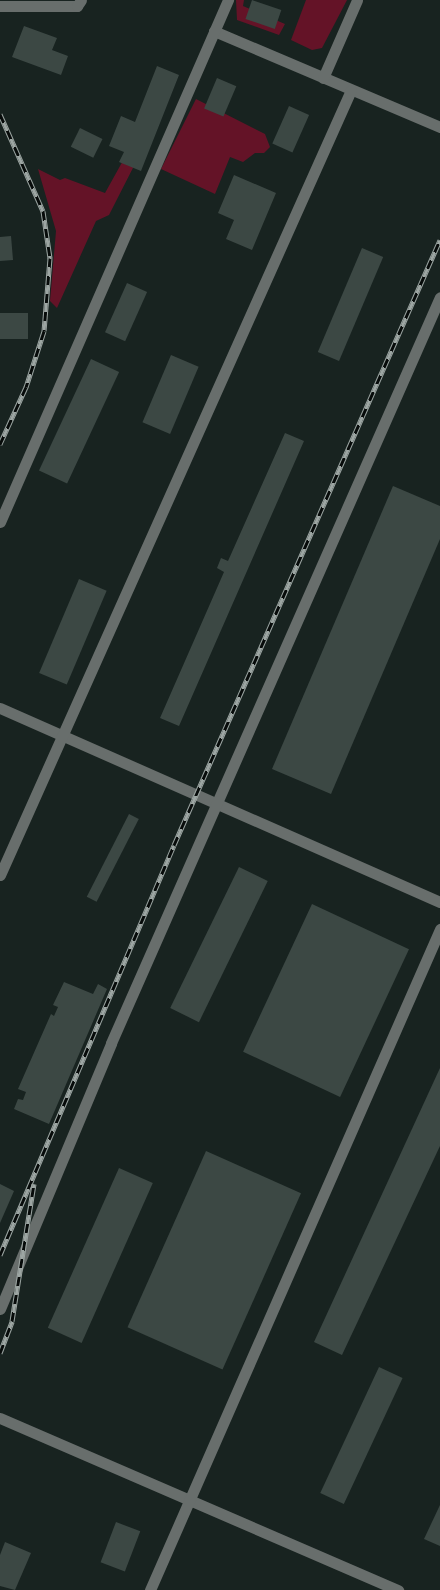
<!DOCTYPE html>
<html>
<head>
<meta charset="utf-8">
<style>
  body { margin:0 }
  #map { position:relative; width:440px; height:1590px; overflow:hidden; background:#182320; font-family:"DM Sans",sans-serif }
  div>[style] { position:absolute }
  .green>* { inset:0; background:#641327 }
  .building>* { inset:0; background:#3c4844; transform-origin:0 0 }
  .minor>* { height:11px; margin:-5.5px; padding:0 5.5px; transform-origin:5.5px; border-radius:5.5px; background:#686e6c }
  .rail>* { height:5px; margin-top:-2.5px; transform-origin:0; background:repeating-linear-gradient(90deg,#070b0a 0 9px,#9da6a3 0 18px); box-sizing:border-box; border-block:1px solid #9da6a3 }
  span { translate:-50% -50%; white-space:nowrap; text-align:center; line-height:1.15; -webkit-text-stroke:4px #070b0a; paint-order:stroke }
</style>
</head>
<body>
<div id="map">
  <div class="green">
    <div style="clip-path:polygon(236px 0,244px 0,243px 6px,285px 24px,279px 35px,237px 20px)"></div>
    <div style="clip-path:polygon(306px 0,347px 0,322px 48px,312px 50px,291px 40px)"></div>
    <div style="clip-path:polygon(196px 99px,265px 134px,270px 147px,264px 153px,255px 153px,243px 162px,230px 157px,215px 194px,161px 169px)"></div>
    <div style="clip-path:polygon(125px 157px,137px 160px,109px 215px,96px 221px,57px 308px,50px 301px,56px 231px,38px 169px,60px 180px,65px 178px,105px 193px)"></div>
  </div>
  <div class="building">
    <div style="left:252px;top:0;width:31px;height:20px;rotate:19deg"></div>
    <div style="clip-path:polygon(24px 26px,57px 38px,52px 50px,68px 56px,61px 75px,12px 57px)"></div>
    <div style="clip-path:polygon(157px 66px,179px 75px,141px 171px,119px 162px,124px 152px,109px 146px,121px 116px,135px 122px)"></div>
    <div style="left:217px;top:78px;width:21px;height:33px;rotate:23deg"></div>
    <div style="left:289px;top:106px;width:22px;height:41px;rotate:24deg"></div>
    <div style="left:80px;top:128px;width:25px;height:21px;rotate:26deg"></div>
    <div style="clip-path:polygon(234px 175px,276px 193px,252px 250px,226px 239px,234px 220px,218px 213px)"></div>
    <div style="clip-path:polygon(11px 236px,13px 260px,0 261px,0 237px)"></div>
    <div style="left:362px;top:248px;width:23px;height:113px;rotate:23deg"></div>
    <div style="left:127px;top:283px;width:22px;height:54px;rotate:24deg"></div>
    <div style="left:0;top:313px;width:28px;height:26px"></div>
    <div style="left:171px;top:355px;width:30px;height:73px;rotate:23deg"></div>
    <div style="left:91px;top:359px;width:31px;height:123px;rotate:25deg"></div>
    <div style="clip-path:polygon(285px 433px,304px 441px,179px 726px,160px 718px,224px 572px,217px 568px,221px 558px,228px 561px)"></div>
    <div style="clip-path:polygon(393px 486px,440px 506px,440px 539px,331px 794px,272px 769px)"></div>
    <div style="left:79px;top:579px;width:30px;height:102px;rotate:23deg"></div>
    <div style="left:129px;top:814px;width:11px;height:93px;rotate:27deg"></div>
    <div style="left:239px;top:867px;width:32px;height:157px;rotate:26deg"></div>
    <div style="left:312px;top:904px;width:107px;height:163px;rotate:25deg"></div>
    <div style="clip-path:polygon(64px 982px,93px 994px,98px 984px,107px 989px,49px 1124px,14px 1109px,18px 1099px,23px 1100px,26px 1092px,18px 1089px,51px 1014px,54px 1016px,58px 1007px,53px 1005px)"></div>
    <div style="clip-path:polygon(440px 1068px,440px 1146px,342px 1355px,314px 1342px)"></div>
    <div style="left:206px;top:1151px;width:104px;height:193px;rotate:24deg"></div>
    <div style="left:119px;top:1168px;width:37px;height:175px;rotate:24deg"></div>
    <div style="clip-path:polygon(0 1184px,14px 1191px,0 1223px)"></div>
    <div style="left:379px;top:1367px;width:26px;height:139px;rotate:25deg"></div>
    <div style="clip-path:polygon(440px 1505px,440px 1546px,424px 1539px)"></div>
    <div style="left:116px;top:1522px;width:26px;height:43px;rotate:21deg"></div>
    <div style="clip-path:polygon(5px 1542px,31px 1553px,15px 1590px,0 1586px,0 1555px)"></div>
  </div>
  <div class="minor">
    <div style="left:0;top:6px;width:77px"></div>
    <div style="left:77px;top:6px;width:7px;rotate:-56deg"></div>
    <div style="left:214px;top:31px;width:246px;rotate:23deg"></div>
    <div style="left:323px;top:78px;width:85px;rotate:-66.4deg"></div>
    <div style="left:0;top:522px;width:570px;rotate:-66.41deg"></div>
    <div style="left:0;top:708px;width:481px;rotate:23.8deg"></div>
    <div style="left:0;top:875px;width:860px;rotate:-65.91deg"></div>
    <div style="left:0;top:1309px;width:288px;rotate:-67.3deg"></div>
    <div style="left:111px;top:1043px;width:815px;rotate:-66.2deg"></div>
    <div style="left:0;top:1418px;width:434px;rotate:23.4deg"></div>
    <div style="left:150px;top:1590px;width:722px;rotate:-66.31deg"></div>
  </div>
  <div class="rail">
    <div style="left:0;top:114px;width:106px;rotate:66.1deg"></div>
    <div style="left:43px;top:211px;width:48px;rotate:81.5deg"></div>
    <div style="left:50px;top:258px;width:73px;rotate:94.7deg"></div>
    <div style="left:44px;top:331px;width:59px;rotate:107.8deg"></div>
    <div style="left:26px;top:387px;width:63px;rotate:114.5deg"></div>
    <div style="left:0;top:1255px;width:445px;rotate:-67deg"></div>
    <div style="left:174px;top:845px;width:661px;rotate:-66.27deg"></div>
    <div style="left:0;top:1353px;width:34px;rotate:-69deg"></div>
    <div style="left:12px;top:1321px;width:139px;rotate:-80.9deg"></div>
  </div>
</div>
</body>
</html>
